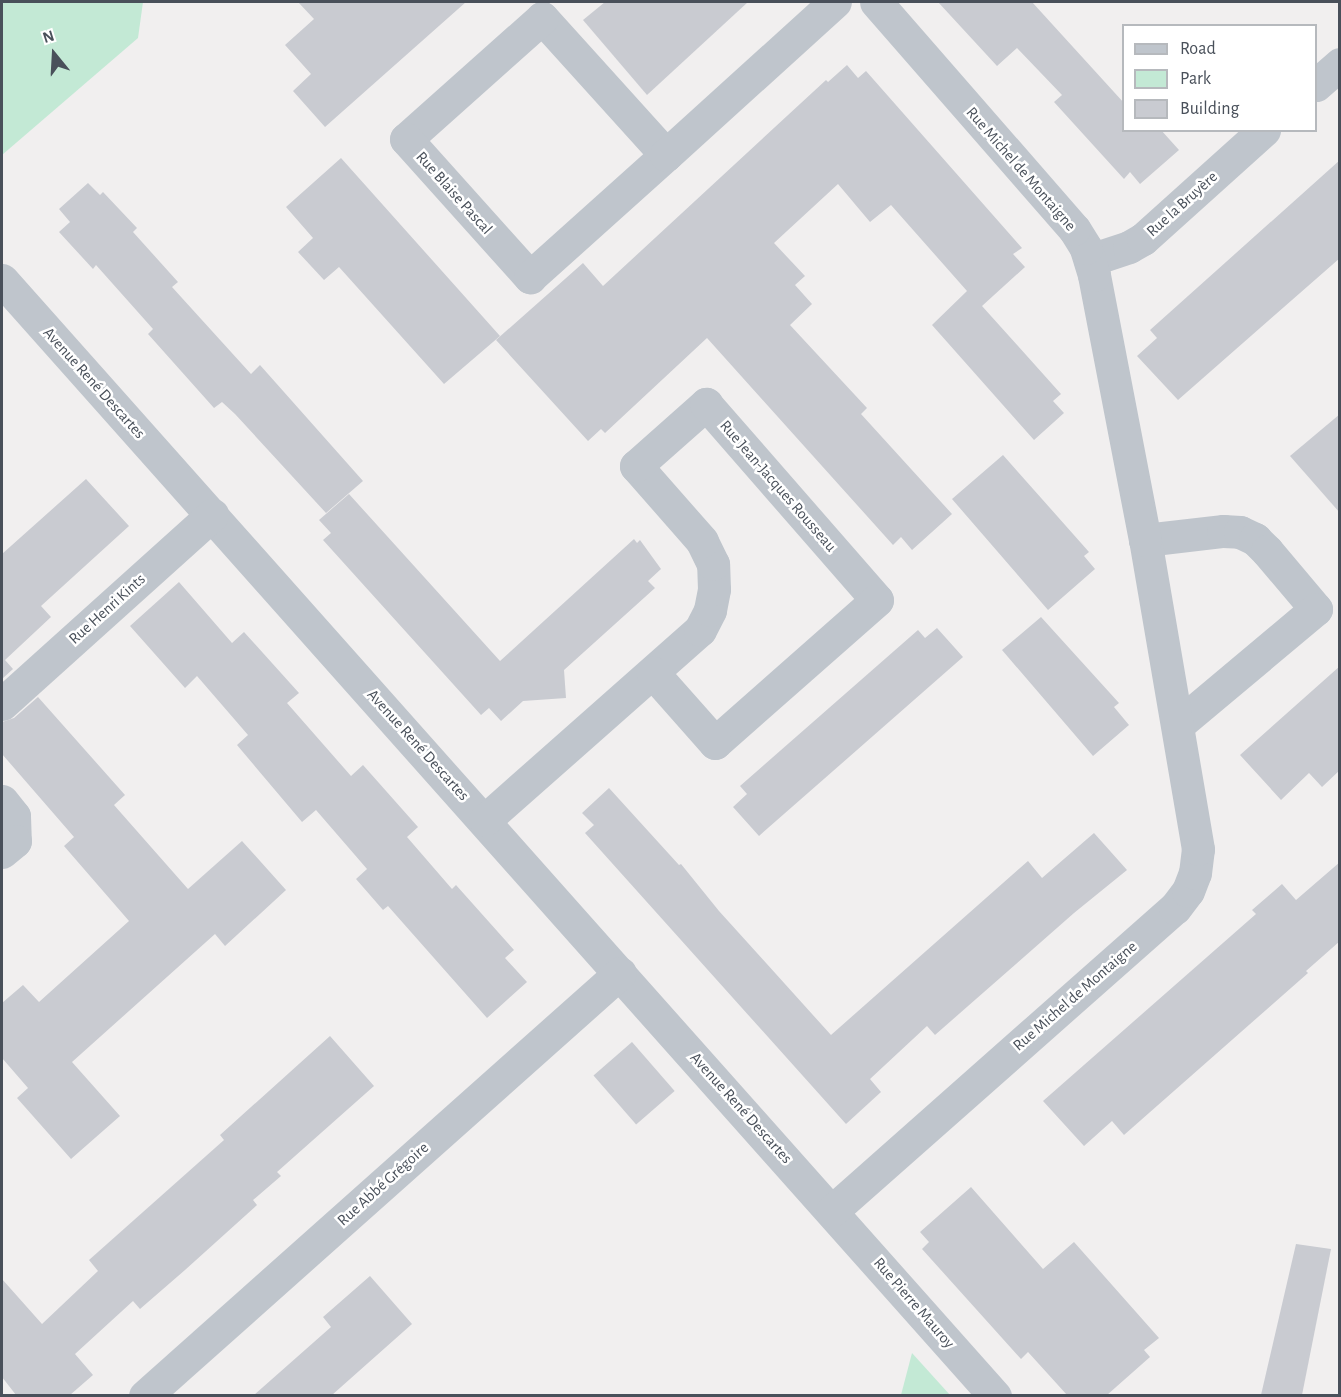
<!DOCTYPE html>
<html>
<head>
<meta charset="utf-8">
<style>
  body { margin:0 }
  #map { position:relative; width:1341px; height:1397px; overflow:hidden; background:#f1efef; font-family:"Alegreya Sans",sans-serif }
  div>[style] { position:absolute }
  .green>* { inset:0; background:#c3e9d5 }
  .building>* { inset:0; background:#c9cbd1; transform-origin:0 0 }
  .minor>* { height:33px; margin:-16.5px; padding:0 16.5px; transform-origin:16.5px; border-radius:16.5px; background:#bfc5cc }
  span { translate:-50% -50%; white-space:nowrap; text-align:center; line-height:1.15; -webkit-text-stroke:5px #fff; paint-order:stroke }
  .street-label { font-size:16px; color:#49505a }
  .frame { position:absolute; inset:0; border:3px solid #49505a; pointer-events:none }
  .legend { position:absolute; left:1122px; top:24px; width:195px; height:108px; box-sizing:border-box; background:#fff; border:2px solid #b6b9bd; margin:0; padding:8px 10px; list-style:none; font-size:18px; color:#49505a }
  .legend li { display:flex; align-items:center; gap:12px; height:30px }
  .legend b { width:30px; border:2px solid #b6b9bd }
  .north { position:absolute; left:24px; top:24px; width:60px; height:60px; -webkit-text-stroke:4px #fff; paint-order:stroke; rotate:342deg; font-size:16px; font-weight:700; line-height:24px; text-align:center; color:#49505a }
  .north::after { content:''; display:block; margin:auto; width:21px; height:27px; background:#49505a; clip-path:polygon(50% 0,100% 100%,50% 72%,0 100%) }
</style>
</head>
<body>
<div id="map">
  <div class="green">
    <div style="clip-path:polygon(2px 2px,143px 2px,138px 38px,2px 155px)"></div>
    <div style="clip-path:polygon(912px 1353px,950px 1395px,901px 1395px)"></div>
  </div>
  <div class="building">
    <div style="clip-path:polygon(298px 2px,466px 2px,325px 127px,293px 91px,311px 74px,285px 45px,314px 19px)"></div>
    <div style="clip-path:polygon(605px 2px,748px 2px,647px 95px,583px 20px)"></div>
    <div style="clip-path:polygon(938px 2px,1032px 2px,1124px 103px,1124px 130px,1161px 130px,1179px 150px,1140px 184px,1130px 172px,1124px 179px,1054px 102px,1062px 95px,1017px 48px,997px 66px)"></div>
    <div style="clip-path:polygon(847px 65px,858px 78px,866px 71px,1022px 248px,1013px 254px,1025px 267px,982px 306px,1061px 394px,1053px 401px,1064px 413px,1034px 440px,932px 325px,967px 291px,891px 205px,870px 222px,838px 184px,774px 243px,805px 276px,795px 285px,812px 304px,790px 325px,867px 408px,861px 414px,952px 514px,912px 550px,901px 537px,893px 545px,707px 338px,605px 433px,601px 429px,588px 441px,496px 340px,583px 263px,603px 286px,826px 80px,828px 82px)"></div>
    <div style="clip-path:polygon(341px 158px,500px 336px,444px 384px,339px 267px,324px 280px,298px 252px,313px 238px,286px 207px)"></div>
    <div style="clip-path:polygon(1340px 160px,1340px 258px,1178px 400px,1137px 356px,1157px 338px,1150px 330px)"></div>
    <div style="clip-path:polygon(88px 183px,100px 195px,103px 192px,137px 228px,133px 232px,178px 282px,172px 287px,251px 374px,260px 365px,363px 481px,326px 513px,235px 414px,222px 402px,214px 408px,148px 334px,153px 329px,96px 265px,93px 269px,59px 232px,70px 222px,59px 209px)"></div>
    <div style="clip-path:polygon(1340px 414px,1340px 513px,1290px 456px)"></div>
    <div style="clip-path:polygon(1003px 455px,1089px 552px,1084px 556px,1095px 569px,1048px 610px,952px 499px)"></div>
    <div style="clip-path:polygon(86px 479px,129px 526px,41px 606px,51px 617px,5px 660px,13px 669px,2px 679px,2px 554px)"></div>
    <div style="clip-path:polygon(349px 494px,500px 661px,634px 539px,637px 543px,640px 540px,661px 569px,648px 581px,655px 588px,564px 670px,566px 698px,523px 701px,501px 721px,489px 708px,481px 715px,323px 540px,331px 533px,319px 520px)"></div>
    <div style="clip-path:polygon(179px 582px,232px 643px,244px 632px,299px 693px,287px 703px,351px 776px,363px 765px,418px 827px,407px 837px,452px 889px,456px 885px,514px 950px,505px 958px,527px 982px,487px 1018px,388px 906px,383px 910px,356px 879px,367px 869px,316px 810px,302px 822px,237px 745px,248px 735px,197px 676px,185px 688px,130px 626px)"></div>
    <div style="clip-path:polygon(1041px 617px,1119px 703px,1114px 707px,1129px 725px,1093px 756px,1002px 650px)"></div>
    <div style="clip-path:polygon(937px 628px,963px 657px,759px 836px,733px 807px,747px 794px,740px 786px,918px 630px,925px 638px)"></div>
    <div style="clip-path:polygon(1340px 666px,1340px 770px,1322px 787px,1309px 773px,1281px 800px,1240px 755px)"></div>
    <div style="clip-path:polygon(38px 697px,125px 795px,114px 805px,188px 889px,242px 841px,286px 890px,225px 946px,215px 934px,72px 1062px,120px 1116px,71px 1159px,17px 1098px,28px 1088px,2px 1058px,2px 1003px,23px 985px,39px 1002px,129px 921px,64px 846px,74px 837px,2px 754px,2px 722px,14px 718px)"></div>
    <div style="clip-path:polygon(609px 788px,679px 865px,681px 864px,719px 911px,831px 1035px,1028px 861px,1042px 878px,1094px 833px,1127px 870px,1074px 913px,935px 1035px,927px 1026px,870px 1079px,881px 1092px,846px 1124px,585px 833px,594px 825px,582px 813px)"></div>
    <div style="clip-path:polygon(1340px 862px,1340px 941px,1306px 971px,1308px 973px,1124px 1135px,1112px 1121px,1084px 1146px,1043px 1101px,1256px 914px,1252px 910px,1282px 884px,1296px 900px)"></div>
    <div style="clip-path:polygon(330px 1036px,374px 1086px,277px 1172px,281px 1176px,253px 1200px,257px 1205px,185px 1270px,140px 1309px,133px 1301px,75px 1354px,93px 1375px,70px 1395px,16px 1395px,2px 1377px,2px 1279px,42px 1324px,98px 1271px,89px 1260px,224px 1140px,220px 1135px)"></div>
    <div style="left:632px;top:1042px;width:65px;height:51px;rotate:49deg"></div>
    <div style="clip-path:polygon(971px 1187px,1043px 1269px,1074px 1242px,1159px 1338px,1144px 1350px,1150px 1357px,1107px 1395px,1067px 1395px,1028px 1352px,1021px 1359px,922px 1249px,929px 1242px,920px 1232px)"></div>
    <div style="clip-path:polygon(1296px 1244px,1331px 1249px,1302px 1395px,1261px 1395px)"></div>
    <div style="clip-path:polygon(370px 1276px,412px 1324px,332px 1395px,254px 1395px,331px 1327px,323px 1317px)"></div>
  </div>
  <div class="minor">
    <div style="left:1316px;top:85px;width:32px;rotate:-41deg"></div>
    <div style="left:666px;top:155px;width:185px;rotate:-132.1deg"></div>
    <div style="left:542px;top:18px;width:182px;rotate:138.3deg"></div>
    <div style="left:406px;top:139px;width:186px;rotate:48.1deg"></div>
    <div style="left:530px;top:277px;width:183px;rotate:-41.9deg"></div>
    <div style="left:666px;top:155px;width:228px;rotate:-42.2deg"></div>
    <div style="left:1090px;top:260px;width:41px;rotate:-18.4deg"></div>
    <div style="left:1129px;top:247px;width:16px;rotate:-30deg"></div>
    <div style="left:1143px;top:239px;width:163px;rotate:-42deg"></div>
    <div style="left:2px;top:280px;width:1494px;rotate:48.34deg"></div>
    <div style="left:1145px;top:540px;width:79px;rotate:-6.6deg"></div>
    <div style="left:1223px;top:531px;width:17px;rotate:3deg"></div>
    <div style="left:1240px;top:532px;width:17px;rotate:25deg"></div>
    <div style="left:1255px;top:539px;width:17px;rotate:45deg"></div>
    <div style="left:1267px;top:551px;width:76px;rotate:49.8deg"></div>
    <div style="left:1316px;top:609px;width:180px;rotate:140deg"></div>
    <div style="left:2px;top:704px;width:283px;rotate:-42deg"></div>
    <div style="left:2px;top:801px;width:19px;rotate:51deg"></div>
    <div style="left:14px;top:816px;width:25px;rotate:88deg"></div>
    <div style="left:15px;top:841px;width:17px;rotate:140deg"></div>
    <div style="left:485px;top:820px;width:287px;rotate:-41.5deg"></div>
    <div style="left:700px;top:630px;width:22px;rotate:-63deg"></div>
    <div style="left:710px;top:610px;width:21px;rotate:-79deg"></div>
    <div style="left:714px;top:589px;width:25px;rotate:-92deg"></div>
    <div style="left:713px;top:564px;width:25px;rotate:-116deg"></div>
    <div style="left:702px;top:541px;width:100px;rotate:-131.3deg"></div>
    <div style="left:636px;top:466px;width:94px;rotate:-41.5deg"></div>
    <div style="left:706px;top:404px;width:260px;rotate:48.9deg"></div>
    <div style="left:877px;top:600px;width:216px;rotate:138.6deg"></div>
    <div style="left:715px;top:743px;width:94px;rotate:-131.5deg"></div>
    <div style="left:832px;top:1211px;width:458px;rotate:-41.5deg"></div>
    <div style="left:1175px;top:908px;width:21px;rotate:-53deg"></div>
    <div style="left:1188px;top:891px;width:19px;rotate:-69deg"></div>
    <div style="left:1195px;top:873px;width:24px;rotate:-83deg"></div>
    <div style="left:1198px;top:849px;width:314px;rotate:-99.7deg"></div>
    <div style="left:1145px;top:540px;width:270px;rotate:-100.9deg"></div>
    <div style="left:1094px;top:275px;width:28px;rotate:-107deg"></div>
    <div style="left:1086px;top:248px;width:22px;rotate:-122deg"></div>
    <div style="left:1074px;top:229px;width:301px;rotate:-131.1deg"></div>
    <div style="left:145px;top:1396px;width:636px;rotate:-41.69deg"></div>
  </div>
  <div class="street-label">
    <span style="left:1021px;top:169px;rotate:49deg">Rue Michel de Montaigne</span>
    <span style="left:454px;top:193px;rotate:48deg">Rue Blaise Pascal</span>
    <span style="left:1182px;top:204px;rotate:-42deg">Rue la Bruyère</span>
    <span style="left:94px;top:383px;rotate:48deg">Avenue René Descartes</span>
    <span style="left:778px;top:486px;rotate:49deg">Rue Jean-Jacques Rousseau</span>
    <span style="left:107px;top:609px;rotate:-42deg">Rue Henri Kints</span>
    <span style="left:418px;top:745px;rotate:48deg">Avenue René Descartes</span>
    <span style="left:1075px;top:996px;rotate:-41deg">Rue Michel de Montaigne</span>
    <span style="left:741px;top:1108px;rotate:48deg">Avenue René Descartes</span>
    <span style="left:383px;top:1184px;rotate:-42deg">Rue Abbé Grégoire</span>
    <span style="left:914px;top:1303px;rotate:49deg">Rue Pierre Mauroy</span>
  </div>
  <div class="frame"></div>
  <ul class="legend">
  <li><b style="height:8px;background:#bfc5cc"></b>Road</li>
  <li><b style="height:16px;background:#c3e9d5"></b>Park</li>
  <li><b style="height:16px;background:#c9cbd1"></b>Building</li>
  </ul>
  <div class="north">N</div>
</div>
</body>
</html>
